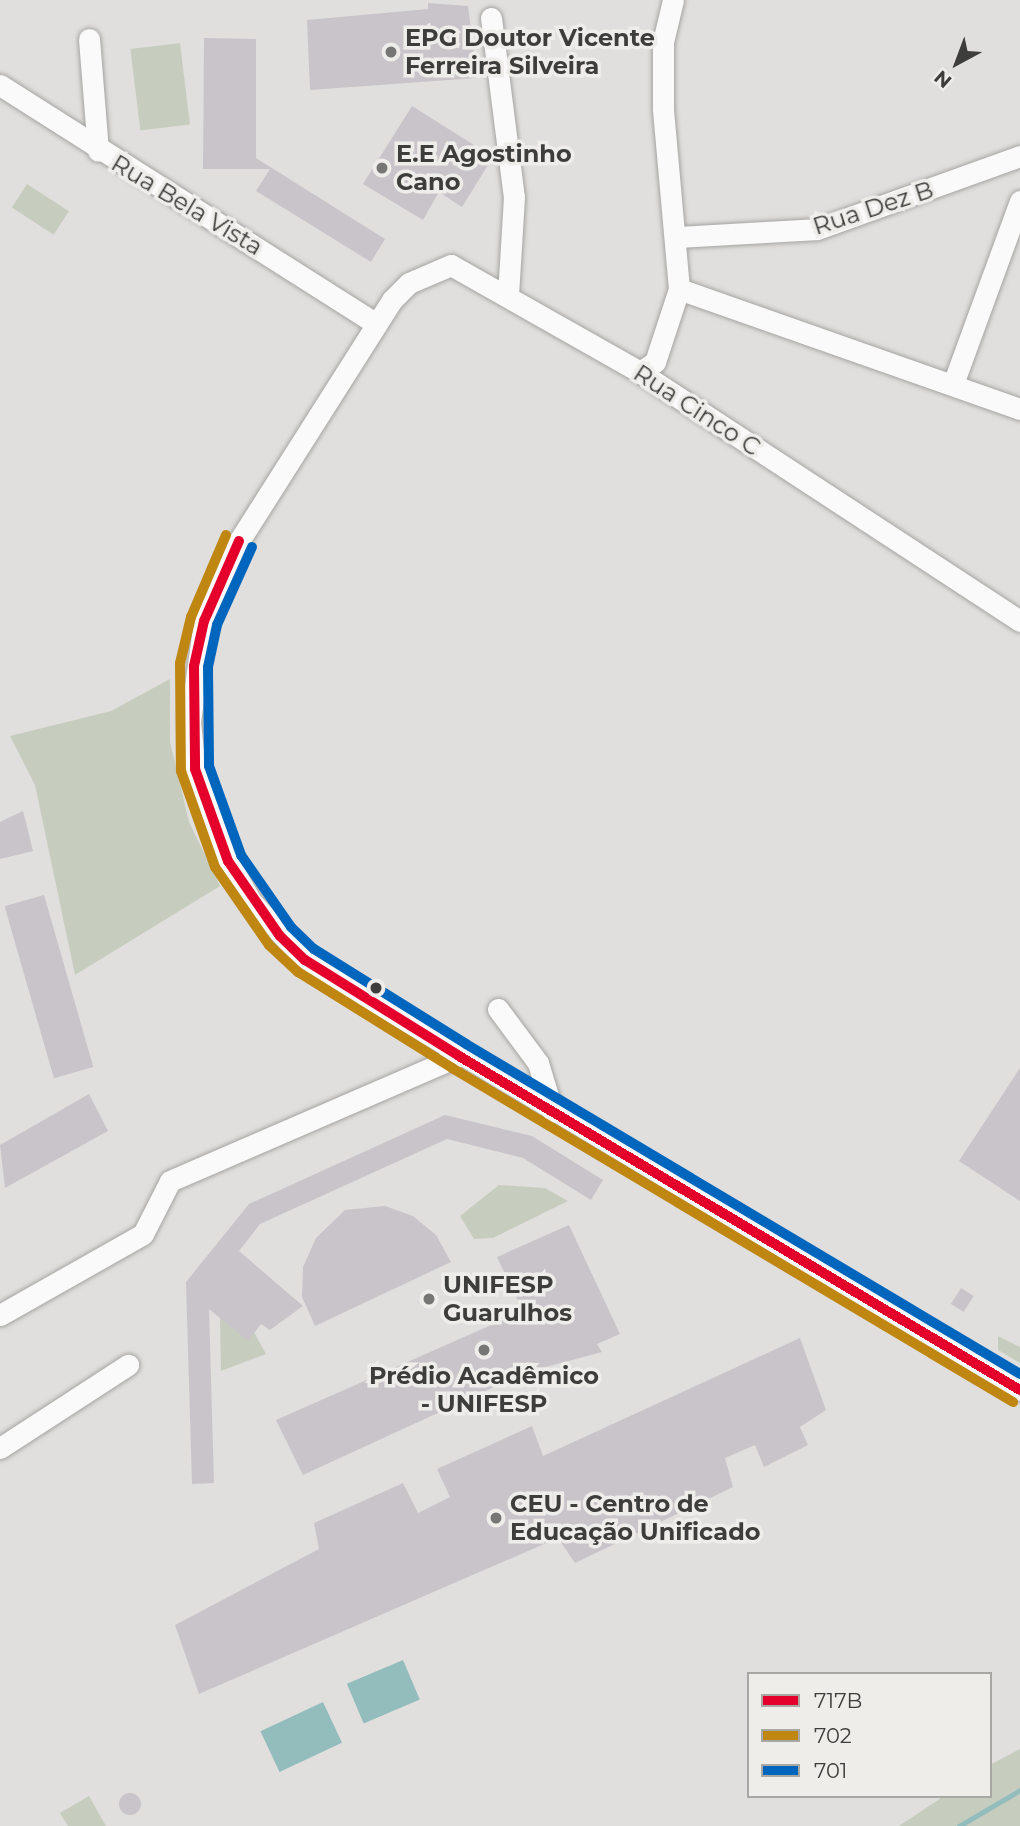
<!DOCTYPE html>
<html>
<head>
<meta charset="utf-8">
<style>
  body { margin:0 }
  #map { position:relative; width:1020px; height:1826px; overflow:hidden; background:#e0dfdd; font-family:Montserrat,sans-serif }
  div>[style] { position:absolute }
  .green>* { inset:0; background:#c7cdbe; transform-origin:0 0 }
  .water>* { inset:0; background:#93bdbd; transform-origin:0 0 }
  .stream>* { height:5px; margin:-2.5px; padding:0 2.5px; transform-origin:2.5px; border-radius:2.5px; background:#93bdbd }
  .building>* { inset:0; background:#c9c4ca; transform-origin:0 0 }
  .round { border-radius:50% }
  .roads { filter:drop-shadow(0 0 2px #a5a4a2) drop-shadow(0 0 2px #a5a4a2) }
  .minor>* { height:21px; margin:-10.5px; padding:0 10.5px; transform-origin:10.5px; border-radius:10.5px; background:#fafafa }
  .bus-1>* { height:10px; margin:-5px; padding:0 5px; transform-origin:5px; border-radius:5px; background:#e4002b }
  .bus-2>* { height:10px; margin:-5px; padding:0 5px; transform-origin:5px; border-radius:5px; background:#bf8612 }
  .bus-3>* { height:10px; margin:-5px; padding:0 5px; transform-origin:5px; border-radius:5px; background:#0065bd }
  .dots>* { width:19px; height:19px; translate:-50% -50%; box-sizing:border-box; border:4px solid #eeede9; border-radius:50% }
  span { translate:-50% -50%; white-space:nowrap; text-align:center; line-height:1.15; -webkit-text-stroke:7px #eeede9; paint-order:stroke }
  .poi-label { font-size:24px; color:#3d3d3b; font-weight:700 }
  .left { translate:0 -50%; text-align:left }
  .street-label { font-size:24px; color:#3d3d3b }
  .legend { position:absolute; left:747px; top:1672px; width:245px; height:126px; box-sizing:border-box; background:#eeede9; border:2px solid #a7a7a3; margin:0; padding:9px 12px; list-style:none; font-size:21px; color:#3d3d3b }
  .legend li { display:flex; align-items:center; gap:14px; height:35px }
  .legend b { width:35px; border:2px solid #a7a7a3 }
  .north { position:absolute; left:922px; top:28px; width:70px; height:70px; -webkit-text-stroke:5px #eeede9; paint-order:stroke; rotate:221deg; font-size:19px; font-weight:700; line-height:28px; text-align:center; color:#3d3d3b }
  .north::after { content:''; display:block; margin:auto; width:24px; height:32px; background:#3d3d3b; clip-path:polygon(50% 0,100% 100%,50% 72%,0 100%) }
</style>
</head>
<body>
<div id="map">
  <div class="green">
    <div style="left:180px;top:43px;width:82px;height:50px;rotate:83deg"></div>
    <div style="left:27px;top:184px;width:50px;height:28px;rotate:33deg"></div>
    <div style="clip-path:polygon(170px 679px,170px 742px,189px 822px,220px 886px,75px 975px,35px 785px,10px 736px,111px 711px)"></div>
    <div style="clip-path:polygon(499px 1185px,545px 1188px,568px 1201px,493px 1238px,474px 1239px,460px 1216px)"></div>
    <div style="clip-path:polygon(220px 1318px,254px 1332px,266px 1354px,221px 1371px)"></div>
    <div style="clip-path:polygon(998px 1336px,1020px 1347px,1020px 1363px,998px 1350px)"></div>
    <div style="clip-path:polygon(1020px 1749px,1020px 1826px,899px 1826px,944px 1796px,990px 1796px,990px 1765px)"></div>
    <div style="clip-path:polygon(89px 1796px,106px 1826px,68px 1826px,60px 1813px)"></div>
  </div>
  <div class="water">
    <div style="left:403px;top:1660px;width:43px;height:61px;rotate:67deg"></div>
    <div style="left:323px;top:1702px;width:45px;height:69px;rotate:65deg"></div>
  </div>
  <div class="stream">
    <div style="left:959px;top:1826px;width:71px;rotate:-30.5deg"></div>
  </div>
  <div class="building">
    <div style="clip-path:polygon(428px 3px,468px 6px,477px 78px,310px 90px,307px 20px,428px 9px)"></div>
    <div style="clip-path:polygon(204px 38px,256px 39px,256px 158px,385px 239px,371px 262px,256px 191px,270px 169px,203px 169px)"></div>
    <div style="clip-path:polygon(412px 106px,493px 157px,462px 207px,439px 192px,423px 220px,363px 184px)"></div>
    <div style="clip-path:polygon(23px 811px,33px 851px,0 859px,0 822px)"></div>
    <div style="left:44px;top:895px;width:179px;height:41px;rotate:74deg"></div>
    <div style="clip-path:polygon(1020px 1068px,1020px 1201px,959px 1161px)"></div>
    <div style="clip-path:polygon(89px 1094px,108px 1131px,5px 1188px,0 1145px)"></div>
    <div style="clip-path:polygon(445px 1115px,532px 1136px,603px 1180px,591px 1200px,523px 1158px,447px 1139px,260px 1224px,239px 1251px,303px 1306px,270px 1330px,261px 1324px,248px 1341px,209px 1309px,214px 1483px,192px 1484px,186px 1282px,249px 1204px)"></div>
    <div style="clip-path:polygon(385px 1206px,413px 1216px,436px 1235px,451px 1262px,315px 1326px,302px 1297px,303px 1267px,316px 1238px,345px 1210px)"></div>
    <div style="clip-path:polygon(569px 1225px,620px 1334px,597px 1344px,602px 1352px,527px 1372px,303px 1475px,276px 1420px,523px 1311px,497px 1257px)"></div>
    <div style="left:961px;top:1288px;width:15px;height:19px;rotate:32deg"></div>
    <div style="clip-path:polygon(800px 1338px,826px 1410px,800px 1427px,808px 1445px,764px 1467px,755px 1445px,725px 1458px,733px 1487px,575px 1563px,558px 1538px,199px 1694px,175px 1625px,319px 1549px,314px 1523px,403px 1483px,418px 1513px,450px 1497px,437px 1469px,532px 1426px,543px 1456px)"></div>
    <div class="round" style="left:119px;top:1793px;width:22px;height:22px"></div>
  </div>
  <div class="roads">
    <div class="minor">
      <div style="left:491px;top:18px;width:180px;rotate:82.7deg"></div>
      <div style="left:514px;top:197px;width:97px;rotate:93.5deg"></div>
      <div style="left:89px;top:39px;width:112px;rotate:85.4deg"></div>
      <div style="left:0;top:85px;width:446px;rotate:32.4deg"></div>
      <div style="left:679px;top:237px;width:138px;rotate:-3.3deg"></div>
      <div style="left:817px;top:229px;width:216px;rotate:-19.8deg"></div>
      <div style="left:679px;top:289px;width:361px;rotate:19.4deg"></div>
      <div style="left:640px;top:372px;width:18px;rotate:-34deg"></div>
      <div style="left:655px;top:362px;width:77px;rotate:-71.8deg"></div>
      <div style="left:679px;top:289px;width:182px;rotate:-95.1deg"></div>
      <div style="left:663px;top:108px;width:66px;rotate:-90deg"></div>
      <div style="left:663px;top:42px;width:43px;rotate:-76.6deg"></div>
      <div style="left:953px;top:384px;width:195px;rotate:-69.9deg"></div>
      <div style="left:1020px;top:621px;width:454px;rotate:-146.8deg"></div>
      <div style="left:640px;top:372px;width:217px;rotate:-150.5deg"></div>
      <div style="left:451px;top:265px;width:46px;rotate:156.8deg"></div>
      <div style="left:409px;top:283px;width:24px;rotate:135deg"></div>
      <div style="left:392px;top:300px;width:285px;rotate:122.4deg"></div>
      <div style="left:239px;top:541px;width:87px;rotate:113.6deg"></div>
      <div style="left:204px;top:621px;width:102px;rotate:97.9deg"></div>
      <div style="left:190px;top:722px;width:47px;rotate:83.9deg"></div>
      <div style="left:195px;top:769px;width:98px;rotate:70.3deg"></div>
      <div style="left:228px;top:861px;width:46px;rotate:60.1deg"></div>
      <div style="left:251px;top:901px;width:80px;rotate:47.5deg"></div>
      <div style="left:305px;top:960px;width:834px;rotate:31.02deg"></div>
      <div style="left:498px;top:1009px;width:67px;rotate:53.5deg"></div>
      <div style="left:538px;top:1063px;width:51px;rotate:73deg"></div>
      <div style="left:0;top:1315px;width:164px;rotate:-29.5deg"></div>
      <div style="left:143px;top:1234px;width:59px;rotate:-63deg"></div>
      <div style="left:170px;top:1181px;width:315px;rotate:-23.4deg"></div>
      <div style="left:0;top:1448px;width:153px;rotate:-33deg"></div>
    </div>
  </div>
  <div class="bus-1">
    <div style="left:239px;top:541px;width:87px;rotate:113.6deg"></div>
    <div style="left:204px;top:621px;width:46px;rotate:102.5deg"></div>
    <div style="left:194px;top:666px;width:103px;rotate:89.4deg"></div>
    <div style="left:195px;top:769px;width:98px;rotate:70.3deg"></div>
    <div style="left:228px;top:861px;width:91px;rotate:55.3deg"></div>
    <div style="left:280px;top:936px;width:35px;rotate:44deg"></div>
    <div style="left:305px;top:960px;width:181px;rotate:31.9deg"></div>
    <div style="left:459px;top:1056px;width:653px;rotate:30.77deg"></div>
  </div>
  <div class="bus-2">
    <div style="left:226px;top:535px;width:89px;rotate:113.1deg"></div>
    <div style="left:191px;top:617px;width:47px;rotate:103.4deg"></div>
    <div style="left:180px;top:663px;width:108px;rotate:89.5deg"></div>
    <div style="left:181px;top:771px;width:102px;rotate:70.5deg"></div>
    <div style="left:215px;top:867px;width:95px;rotate:55.3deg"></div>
    <div style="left:269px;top:945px;width:40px;rotate:43deg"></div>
    <div style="left:298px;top:972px;width:181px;rotate:31.9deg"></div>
    <div style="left:452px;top:1068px;width:653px;rotate:30.77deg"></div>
  </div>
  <div class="bus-3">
    <div style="left:252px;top:547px;width:85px;rotate:114.2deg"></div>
    <div style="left:217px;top:625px;width:43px;rotate:102.1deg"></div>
    <div style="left:208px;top:667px;width:99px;rotate:89.4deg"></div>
    <div style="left:209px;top:766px;width:95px;rotate:70.2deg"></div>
    <div style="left:241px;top:855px;width:88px;rotate:55.2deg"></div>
    <div style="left:291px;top:927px;width:32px;rotate:44deg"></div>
    <div style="left:314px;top:949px;width:179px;rotate:32deg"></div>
    <div style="left:466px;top:1044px;width:645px;rotate:30.78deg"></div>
  </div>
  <div class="dots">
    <div style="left:391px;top:52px;background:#767674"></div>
    <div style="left:382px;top:168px;background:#767674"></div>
    <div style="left:376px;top:988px;background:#3d3d3b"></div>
    <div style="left:429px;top:1299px;background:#767674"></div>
    <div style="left:484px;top:1350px;background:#767674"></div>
    <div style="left:496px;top:1518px;background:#767674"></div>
  </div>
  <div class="poi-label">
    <span class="left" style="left:405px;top:52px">EPG Doutor Vicente<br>Ferreira Silveira</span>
    <span class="left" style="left:396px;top:168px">E.E Agostinho<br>Cano</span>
    <span class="left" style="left:443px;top:1299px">UNIFESP<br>Guarulhos</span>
    <span style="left:484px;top:1390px">Prédio Acadêmico<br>- UNIFESP</span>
    <span class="left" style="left:510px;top:1518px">CEU - Centro de<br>Educação Unificado</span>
  </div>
  <div class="street-label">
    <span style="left:187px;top:205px;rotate:31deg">Rua Bela Vista</span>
    <span style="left:873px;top:208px;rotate:-18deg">Rua Dez B</span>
    <span style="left:697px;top:410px;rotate:33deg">Rua Cinco C</span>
  </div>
  <ul class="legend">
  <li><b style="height:9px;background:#e4002b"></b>717B</li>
  <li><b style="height:9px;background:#bf8612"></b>702</li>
  <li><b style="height:9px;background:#0065bd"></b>701</li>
  </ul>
  <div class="north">N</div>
</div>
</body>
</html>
